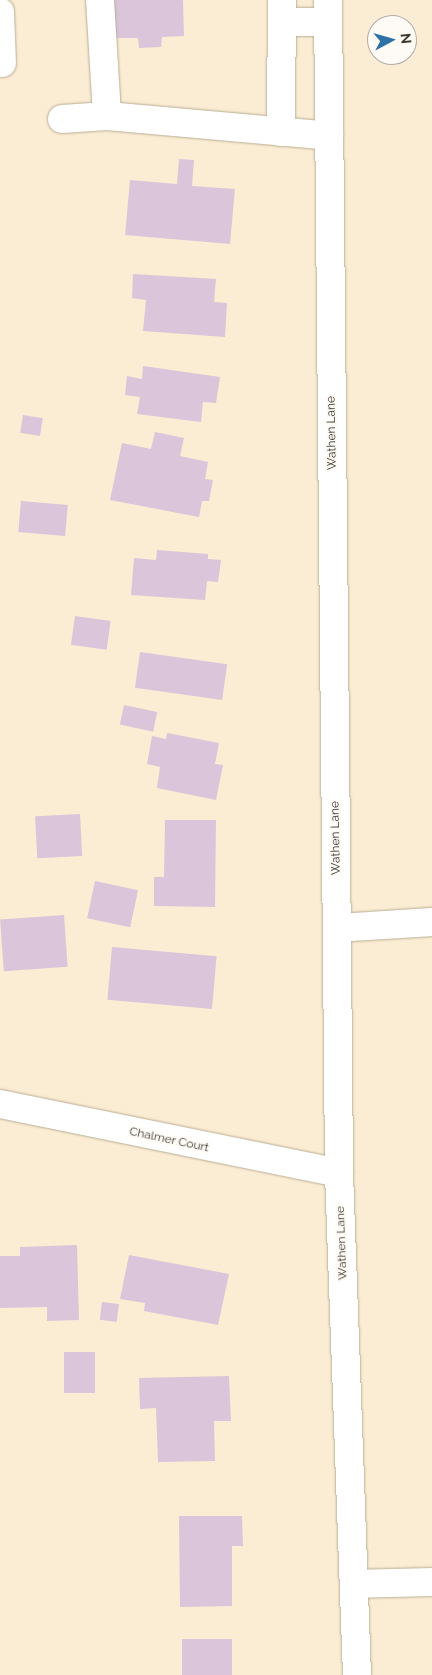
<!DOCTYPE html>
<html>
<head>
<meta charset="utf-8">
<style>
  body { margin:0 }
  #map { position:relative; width:432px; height:1675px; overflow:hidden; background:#faedd3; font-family:Raleway,sans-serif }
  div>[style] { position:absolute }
  .building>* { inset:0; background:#dac5da; transform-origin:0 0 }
  .roads { filter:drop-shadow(0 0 1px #baad95) drop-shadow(0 0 1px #baad95) }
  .minor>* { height:28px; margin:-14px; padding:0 14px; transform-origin:14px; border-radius:14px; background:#fff }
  span { translate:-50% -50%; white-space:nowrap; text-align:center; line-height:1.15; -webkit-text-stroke:4px #fefbf6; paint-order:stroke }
  .street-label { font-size:12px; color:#3e392f }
  .north { position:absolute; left:367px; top:15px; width:50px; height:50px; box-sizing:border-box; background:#fefbf6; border:1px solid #b1ada6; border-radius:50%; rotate:84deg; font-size:14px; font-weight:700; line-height:20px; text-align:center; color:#3e392f }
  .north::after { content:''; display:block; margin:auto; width:18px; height:22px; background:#2e71a7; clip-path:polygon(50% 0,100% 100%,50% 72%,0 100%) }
</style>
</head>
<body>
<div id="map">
  <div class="building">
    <div style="clip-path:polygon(112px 0,183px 0,184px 36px,162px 37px,161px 47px,139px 48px,138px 38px,113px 38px)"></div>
    <div style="clip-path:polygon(179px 159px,194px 160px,192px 186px,235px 189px,230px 244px,125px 235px,130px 180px,177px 184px)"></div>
    <div style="clip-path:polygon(133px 274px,216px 279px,214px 302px,227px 303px,225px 337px,143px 331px,146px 300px,132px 298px)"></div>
    <div style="clip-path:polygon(143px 366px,220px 377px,216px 403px,203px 402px,201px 422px,137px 414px,140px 397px,125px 395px,127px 376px,142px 379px)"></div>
    <div style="left:23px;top:415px;width:20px;height:18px;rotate:9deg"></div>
    <div style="clip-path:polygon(155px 432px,184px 438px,180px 456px,208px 462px,205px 479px,213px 480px,209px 501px,202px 501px,199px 517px,110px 500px,122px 443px,151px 449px)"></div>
    <div style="left:21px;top:501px;width:47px;height:31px;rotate:5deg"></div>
    <div style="clip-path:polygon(157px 550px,208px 554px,208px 559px,221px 560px,218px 582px,207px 581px,205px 600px,131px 595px,134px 558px,156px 560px)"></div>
    <div style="left:75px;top:616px;width:36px;height:29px;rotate:8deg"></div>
    <div style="left:140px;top:652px;width:88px;height:36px;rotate:8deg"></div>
    <div style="left:124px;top:705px;width:34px;height:20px;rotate:12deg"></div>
    <div style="clip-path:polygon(167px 733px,219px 743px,215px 764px,223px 765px,216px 800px,157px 788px,160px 767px,147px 764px,152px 736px,166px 739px)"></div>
    <div style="left:80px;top:814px;width:42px;height:45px;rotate:87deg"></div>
    <div style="clip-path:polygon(165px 820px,216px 820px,215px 907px,154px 906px,154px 877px,164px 877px)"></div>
    <div style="left:95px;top:881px;width:44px;height:38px;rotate:12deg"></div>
    <div style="left:64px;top:915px;width:52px;height:64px;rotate:86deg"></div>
    <div style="left:112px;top:947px;width:105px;height:53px;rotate:5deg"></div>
    <div style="clip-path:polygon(77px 1245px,79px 1320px,47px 1321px,47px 1307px,0 1308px,0 1256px,20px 1256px,20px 1247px)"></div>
    <div style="clip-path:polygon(129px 1255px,229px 1274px,218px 1325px,144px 1311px,145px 1303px,120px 1299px)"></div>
    <div style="left:102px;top:1302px;width:17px;height:18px;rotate:7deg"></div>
    <div style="left:64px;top:1352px;width:31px;height:41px"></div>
    <div style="clip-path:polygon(229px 1376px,231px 1421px,214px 1421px,215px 1461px,158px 1462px,156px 1408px,140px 1409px,139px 1378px)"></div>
    <div style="clip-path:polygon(179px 1516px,242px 1516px,243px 1546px,232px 1546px,232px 1606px,180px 1607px)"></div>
    <div style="left:232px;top:1639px;width:36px;height:50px;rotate:90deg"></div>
  </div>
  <div class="roads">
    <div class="minor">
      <div style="left:100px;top:0;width:116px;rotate:86.5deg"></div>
      <div style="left:328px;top:0;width:1173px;rotate:89.46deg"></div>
      <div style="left:339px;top:1173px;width:502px;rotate:87.95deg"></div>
      <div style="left:0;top:12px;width:51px;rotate:87.8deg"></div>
      <div style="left:282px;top:22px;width:46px"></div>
      <div style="left:62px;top:119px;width:45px;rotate:-3.8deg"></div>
      <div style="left:107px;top:116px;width:223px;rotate:5.1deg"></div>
      <div style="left:281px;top:132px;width:132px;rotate:-89.6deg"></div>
      <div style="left:337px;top:928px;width:95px;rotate:-3.6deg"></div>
      <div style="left:0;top:1104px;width:346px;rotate:11.5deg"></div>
      <div style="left:355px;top:1584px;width:77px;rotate:-1.5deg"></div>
    </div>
  </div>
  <div class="street-label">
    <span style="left:332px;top:433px;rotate:-91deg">Wathen Lane</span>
    <span style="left:336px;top:838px;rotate:-91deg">Wathen Lane</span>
    <span style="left:169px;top:1140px;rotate:12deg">Chalmer Court</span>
    <span style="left:342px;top:1243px;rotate:-92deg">Wathen Lane</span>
  </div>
  <div class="north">N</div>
</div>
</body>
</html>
